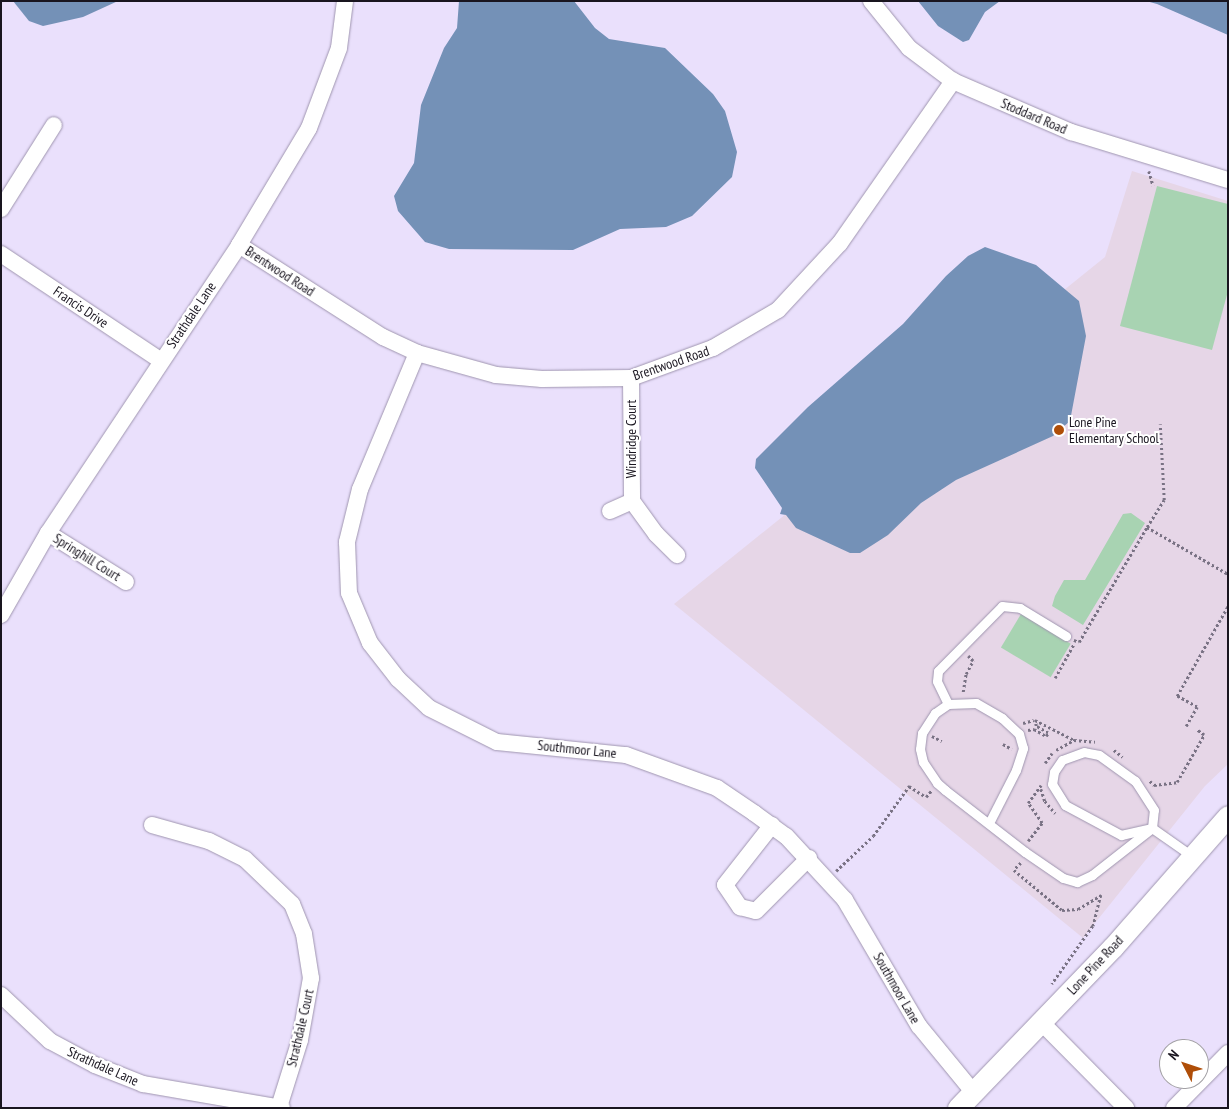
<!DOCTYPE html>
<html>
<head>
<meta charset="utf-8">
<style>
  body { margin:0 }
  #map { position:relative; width:1229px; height:1109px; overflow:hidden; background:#eae0fc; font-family:"PT Sans Narrow",sans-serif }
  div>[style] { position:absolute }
  .education>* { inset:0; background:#e6d6e7 }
  .green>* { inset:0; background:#a8d3b2; transform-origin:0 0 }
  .water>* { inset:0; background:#7491b7 }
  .path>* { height:2.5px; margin-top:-1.25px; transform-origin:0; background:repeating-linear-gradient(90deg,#797284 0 2.5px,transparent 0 5px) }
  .roads { filter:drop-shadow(0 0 1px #9f95af) drop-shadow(0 0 1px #9f95af) }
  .service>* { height:9px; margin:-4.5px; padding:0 4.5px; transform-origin:4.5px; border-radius:4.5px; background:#fff }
  .minor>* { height:16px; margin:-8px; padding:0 8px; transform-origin:8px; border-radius:8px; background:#fff }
  .tertiary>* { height:21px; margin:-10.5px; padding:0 10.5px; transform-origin:10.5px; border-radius:10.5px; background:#fff }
  .dots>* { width:14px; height:14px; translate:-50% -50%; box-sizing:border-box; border:2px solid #fff; border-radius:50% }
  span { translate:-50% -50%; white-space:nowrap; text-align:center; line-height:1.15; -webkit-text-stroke:4px #fff; paint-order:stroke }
  .street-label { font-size:14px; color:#19151f }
  .poi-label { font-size:14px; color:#19151f }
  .left { translate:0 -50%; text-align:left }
  .frame { position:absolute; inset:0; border:2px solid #19151f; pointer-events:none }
  .north { position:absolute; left:1159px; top:1039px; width:50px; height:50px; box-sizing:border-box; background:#fff; border:1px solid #a3a1a5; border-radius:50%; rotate:311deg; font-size:14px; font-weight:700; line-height:20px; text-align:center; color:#19151f }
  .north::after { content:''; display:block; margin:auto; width:18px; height:22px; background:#af4e08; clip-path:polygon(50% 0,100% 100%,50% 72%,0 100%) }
</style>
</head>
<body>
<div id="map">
  <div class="education">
    <div style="clip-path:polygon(1132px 171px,1228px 201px,1228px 764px,1205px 786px,1083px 938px,674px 604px,1105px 257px)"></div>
  </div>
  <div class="green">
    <div style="clip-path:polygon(1157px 186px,1228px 204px,1228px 291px,1212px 350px,1120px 326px)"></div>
    <div style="clip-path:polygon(1131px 513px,1145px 523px,1083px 625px,1052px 606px,1055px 596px,1064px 580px,1085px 580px,1123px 514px)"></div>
    <div style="left:1021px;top:614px;width:58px;height:39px;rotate:31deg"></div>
  </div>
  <div class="water">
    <div style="clip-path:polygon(13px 1px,118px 1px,83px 17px,43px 26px,29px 21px)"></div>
    <div style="clip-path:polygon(459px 1px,574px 1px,595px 28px,609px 39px,665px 48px,713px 94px,725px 111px,737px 152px,732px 177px,692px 216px,666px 227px,620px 229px,573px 250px,449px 249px,425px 242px,398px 211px,394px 196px,414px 163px,421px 105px,444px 48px,457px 28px)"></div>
    <div style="clip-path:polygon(918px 1px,1000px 1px,985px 12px,969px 40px,963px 42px,938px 26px)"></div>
    <div style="clip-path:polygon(1146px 1px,1228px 1px,1228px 35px,1157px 4px)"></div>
    <div style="clip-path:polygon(985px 247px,1036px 265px,1079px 301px,1086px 336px,1070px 421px,1053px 436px,956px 480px,921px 503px,888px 535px,860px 553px,850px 553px,796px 528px,786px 515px,780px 514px,782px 508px,755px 468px,756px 459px,808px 407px,903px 324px,946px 276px,968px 256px)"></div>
  </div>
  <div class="path">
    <div style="left:1149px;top:171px;width:15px;rotate:74deg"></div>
    <div style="left:1147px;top:527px;width:32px;rotate:-58deg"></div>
    <div style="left:1164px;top:500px;width:76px;rotate:-93deg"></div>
    <div style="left:1074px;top:640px;width:5px;rotate:22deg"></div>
    <div style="left:1079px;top:642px;width:134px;rotate:-59.4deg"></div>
    <div style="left:1147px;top:527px;width:94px;rotate:30.1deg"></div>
    <div style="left:1055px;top:678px;width:39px;rotate:-61deg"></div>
    <div style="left:963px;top:692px;width:18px;rotate:-81deg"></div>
    <div style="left:966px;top:674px;width:15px;rotate:-62deg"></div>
    <div style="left:973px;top:661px;width:7px;rotate:-135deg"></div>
    <div style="left:1023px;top:723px;width:11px;rotate:-15deg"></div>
    <div style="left:1186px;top:726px;width:22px;rotate:-60deg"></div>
    <div style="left:1197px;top:707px;width:23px;rotate:-151deg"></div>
    <div style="left:1177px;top:696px;width:103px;rotate:-60.5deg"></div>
    <div style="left:1028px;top:730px;width:6px;rotate:-9deg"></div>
    <div style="left:1034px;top:729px;width:14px;rotate:30deg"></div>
    <div style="left:1046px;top:736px;width:4px;rotate:-56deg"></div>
    <div style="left:1048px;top:733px;width:14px;rotate:-150deg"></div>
    <div style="left:1036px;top:726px;width:6px;rotate:-99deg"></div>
    <div style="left:1035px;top:720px;width:44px;rotate:27.1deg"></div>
    <div style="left:932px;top:736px;width:11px;rotate:27deg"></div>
    <div style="left:1003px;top:744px;width:10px;rotate:29deg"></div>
    <div style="left:1056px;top:750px;width:21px;rotate:-29deg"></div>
    <div style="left:1074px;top:740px;width:21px;rotate:5deg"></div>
    <div style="left:1114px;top:750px;width:11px;rotate:38deg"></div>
    <div style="left:1045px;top:763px;width:12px;rotate:-55deg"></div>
    <div style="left:1150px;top:781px;width:6px;rotate:45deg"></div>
    <div style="left:1154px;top:785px;width:23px;rotate:-7deg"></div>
    <div style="left:1177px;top:782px;width:54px;rotate:-60.1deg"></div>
    <div style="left:1204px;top:735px;width:9px;rotate:-144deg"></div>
    <div style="left:1041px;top:789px;width:13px;rotate:72deg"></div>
    <div style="left:1045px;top:801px;width:16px;rotate:50deg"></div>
    <div style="left:1028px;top:841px;width:23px;rotate:-52deg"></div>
    <div style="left:1042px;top:823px;width:24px;rotate:-125deg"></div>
    <div style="left:1028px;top:803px;width:22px;rotate:-54deg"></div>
    <div style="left:1021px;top:863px;width:10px;rotate:135deg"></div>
    <div style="left:1014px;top:870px;width:62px;rotate:39.8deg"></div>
    <div style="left:1062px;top:910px;width:16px;rotate:-4deg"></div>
    <div style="left:1078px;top:909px;width:27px;rotate:-31deg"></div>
    <div style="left:1101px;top:895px;width:32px;rotate:104deg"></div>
    <div style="left:1093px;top:926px;width:71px;rotate:125.3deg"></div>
    <div style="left:836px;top:871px;width:51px;rotate:-43.4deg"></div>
    <div style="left:873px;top:836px;width:62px;rotate:-54.2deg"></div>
    <div style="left:909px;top:786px;width:20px;rotate:33deg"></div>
    <div style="left:926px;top:797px;width:8px;rotate:-50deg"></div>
  </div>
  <div class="roads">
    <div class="service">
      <div style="left:948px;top:704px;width:25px;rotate:-116deg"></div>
      <div style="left:937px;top:681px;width:10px;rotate:-84deg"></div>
      <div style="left:938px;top:671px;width:91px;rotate:-45.4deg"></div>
      <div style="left:1002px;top:606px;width:18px;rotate:6deg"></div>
      <div style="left:1020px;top:608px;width:54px;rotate:31.3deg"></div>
      <div style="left:989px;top:823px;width:59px;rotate:-63deg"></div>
      <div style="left:1016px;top:770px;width:23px;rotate:-72deg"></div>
      <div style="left:1023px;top:748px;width:15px;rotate:-106deg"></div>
      <div style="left:1019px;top:734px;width:23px;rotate:-137deg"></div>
      <div style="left:1002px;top:718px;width:30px;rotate:-150deg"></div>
      <div style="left:976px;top:703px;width:28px;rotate:178deg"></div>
      <div style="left:948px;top:704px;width:16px;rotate:145deg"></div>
      <div style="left:935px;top:713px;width:24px;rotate:123deg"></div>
      <div style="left:922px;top:733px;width:16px;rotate:97deg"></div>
      <div style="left:920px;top:749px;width:13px;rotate:77deg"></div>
      <div style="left:923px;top:762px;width:25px;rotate:56deg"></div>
      <div style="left:937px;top:783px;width:11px;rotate:41deg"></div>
      <div style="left:945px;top:790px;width:101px;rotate:37.8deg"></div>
      <div style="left:1025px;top:852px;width:46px;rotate:34.4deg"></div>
      <div style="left:1063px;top:878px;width:15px;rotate:16deg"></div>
      <div style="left:1077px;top:882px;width:17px;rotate:-25deg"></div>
      <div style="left:1092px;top:875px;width:76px;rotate:-38.1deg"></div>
      <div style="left:1152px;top:828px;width:18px;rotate:-84deg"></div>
      <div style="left:1154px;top:810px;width:35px;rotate:-123deg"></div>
      <div style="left:1135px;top:781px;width:44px;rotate:-144.2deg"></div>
      <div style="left:1099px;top:755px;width:15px;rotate:-169deg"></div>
      <div style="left:1084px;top:752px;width:23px;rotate:160deg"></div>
      <div style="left:1062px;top:760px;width:14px;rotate:124deg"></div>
      <div style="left:1054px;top:772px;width:12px;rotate:99deg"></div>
      <div style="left:1052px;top:784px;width:25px;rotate:58deg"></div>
      <div style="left:1065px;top:805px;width:64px;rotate:28.2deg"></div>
      <div style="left:1121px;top:835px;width:32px;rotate:-13deg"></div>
      <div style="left:1152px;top:828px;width:49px;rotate:35deg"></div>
    </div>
    <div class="minor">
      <div style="left:871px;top:1px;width:60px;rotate:51deg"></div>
      <div style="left:909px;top:48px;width:55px;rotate:36.9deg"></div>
      <div style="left:953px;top:81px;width:129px;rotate:23.4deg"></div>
      <div style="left:1071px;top:132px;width:164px;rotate:17deg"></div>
      <div style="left:1px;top:209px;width:99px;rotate:-57.8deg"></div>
      <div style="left:239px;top:245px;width:171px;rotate:32.6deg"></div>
      <div style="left:383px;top:337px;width:38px;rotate:25deg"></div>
      <div style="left:417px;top:353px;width:82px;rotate:15.6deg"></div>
      <div style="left:496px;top:375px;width:46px;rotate:5deg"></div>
      <div style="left:542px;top:379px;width:89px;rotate:-0.6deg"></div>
      <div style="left:631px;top:378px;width:87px;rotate:-20.1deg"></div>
      <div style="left:713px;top:348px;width:75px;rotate:-30.3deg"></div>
      <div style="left:778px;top:310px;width:91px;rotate:-47.2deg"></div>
      <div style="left:840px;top:243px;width:198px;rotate:-55.1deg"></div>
      <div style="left:1px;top:254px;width:191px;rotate:33.7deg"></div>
      <div style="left:417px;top:353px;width:147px;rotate:112.7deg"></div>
      <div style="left:360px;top:489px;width:55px;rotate:103.8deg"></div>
      <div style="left:347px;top:542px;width:51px;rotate:87.8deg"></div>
      <div style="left:349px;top:593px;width:54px;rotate:67.2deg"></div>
      <div style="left:370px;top:643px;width:46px;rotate:52.1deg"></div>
      <div style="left:398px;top:679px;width:42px;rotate:43.1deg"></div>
      <div style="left:429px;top:708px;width:76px;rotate:26.6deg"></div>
      <div style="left:497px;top:742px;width:130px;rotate:5.8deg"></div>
      <div style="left:626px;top:755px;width:97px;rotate:19.9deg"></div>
      <div style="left:717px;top:788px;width:45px;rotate:34deg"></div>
      <div style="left:754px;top:813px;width:39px;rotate:36deg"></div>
      <div style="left:786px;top:836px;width:87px;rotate:47.3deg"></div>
      <div style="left:845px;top:900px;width:146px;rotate:59.6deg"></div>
      <div style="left:919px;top:1026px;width:87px;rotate:50.6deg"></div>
      <div style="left:631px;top:378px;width:123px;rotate:89.5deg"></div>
      <div style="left:632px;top:501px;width:41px;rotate:54deg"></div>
      <div style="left:656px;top:534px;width:30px;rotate:45deg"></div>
      <div style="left:610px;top:511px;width:24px;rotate:-24deg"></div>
      <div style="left:48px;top:533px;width:92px;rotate:32.1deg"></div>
      <div style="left:1px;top:615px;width:95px;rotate:-60.2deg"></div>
      <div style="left:48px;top:533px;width:346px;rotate:-56.4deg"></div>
      <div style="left:239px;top:245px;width:136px;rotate:-59.1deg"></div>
      <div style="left:309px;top:128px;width:85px;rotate:-69.4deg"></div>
      <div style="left:339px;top:48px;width:47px;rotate:-82.7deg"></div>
      <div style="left:152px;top:825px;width:59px;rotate:15.7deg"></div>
      <div style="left:209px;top:841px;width:40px;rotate:26.6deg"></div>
      <div style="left:245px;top:859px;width:65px;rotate:43.8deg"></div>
      <div style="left:292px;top:904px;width:32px;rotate:68deg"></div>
      <div style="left:304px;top:934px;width:45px;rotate:81deg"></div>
      <div style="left:311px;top:978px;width:63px;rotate:100.1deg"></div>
      <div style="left:300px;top:1040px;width:70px;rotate:107.4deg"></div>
      <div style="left:772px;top:825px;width:76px;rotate:128.1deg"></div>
      <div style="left:725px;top:885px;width:27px;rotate:56deg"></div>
      <div style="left:740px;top:907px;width:16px;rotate:14deg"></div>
      <div style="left:756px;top:911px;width:75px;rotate:-45deg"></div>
      <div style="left:1px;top:995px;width:67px;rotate:43.2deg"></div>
      <div style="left:50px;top:1041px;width:51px;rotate:28.1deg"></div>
      <div style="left:95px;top:1065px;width:52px;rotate:21.6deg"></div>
      <div style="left:143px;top:1084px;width:141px;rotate:9.8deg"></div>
      <div style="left:1042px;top:1023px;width:120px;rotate:45.3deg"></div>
      <div style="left:1174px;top:1108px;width:77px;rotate:-45.5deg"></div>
    </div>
    <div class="tertiary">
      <div style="left:958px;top:1108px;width:223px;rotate:-46.1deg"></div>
      <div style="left:1113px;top:947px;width:174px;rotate:-48.7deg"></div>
    </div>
  </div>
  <div class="dots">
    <div style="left:1059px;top:430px;background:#af4e08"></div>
  </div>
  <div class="street-label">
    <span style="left:1034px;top:116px;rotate:23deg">Stoddard Road</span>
    <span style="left:280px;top:271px;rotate:33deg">Brentwood Road</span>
    <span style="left:81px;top:307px;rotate:34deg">Francis Drive</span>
    <span style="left:191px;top:315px;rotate:-56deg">Strathdale Lane</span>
    <span style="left:671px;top:363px;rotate:-19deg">Brentwood Road</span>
    <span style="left:631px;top:439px;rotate:-90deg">Windridge Court</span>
    <span style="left:87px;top:557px;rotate:32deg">Springhill Court</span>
    <span style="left:577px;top:749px;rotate:6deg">Southmoor Lane</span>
    <span style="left:1095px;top:965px;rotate:-47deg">Lone Pine Road</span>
    <span style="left:897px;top:988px;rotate:60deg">Southmoor Lane</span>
    <span style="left:300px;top:1028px;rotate:-77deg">Strathdale Court</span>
    <span style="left:103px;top:1066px;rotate:24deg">Strathdale Lane</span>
  </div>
  <div class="poi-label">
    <span class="left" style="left:1069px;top:430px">Lone Pine<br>Elementary School</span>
  </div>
  <div class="frame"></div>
  <div class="north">N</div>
</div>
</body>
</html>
